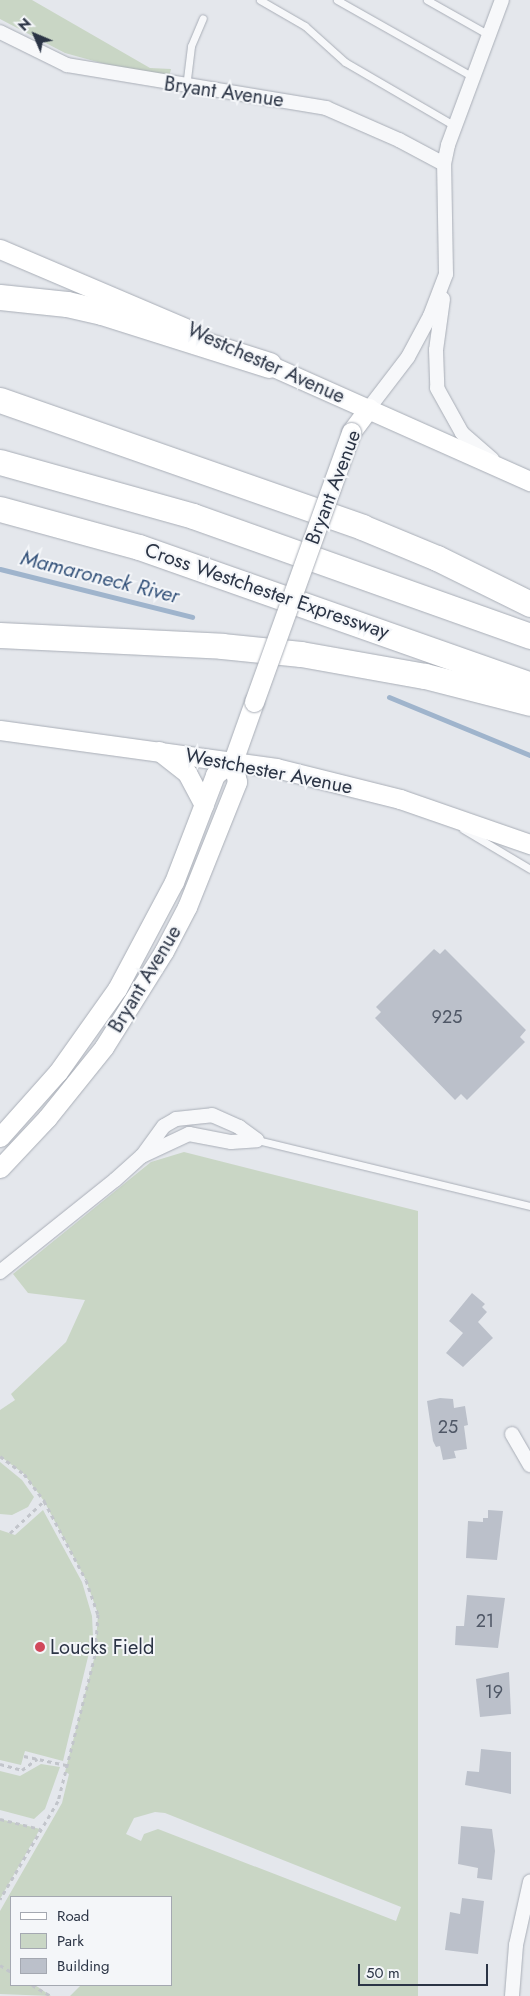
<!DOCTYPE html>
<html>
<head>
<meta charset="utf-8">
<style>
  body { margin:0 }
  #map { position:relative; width:530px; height:1996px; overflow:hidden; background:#e4e7ec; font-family:Jost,sans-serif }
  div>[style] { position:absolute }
  .green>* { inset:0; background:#c9d6c5 }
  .stream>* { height:5px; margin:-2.5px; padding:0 2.5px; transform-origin:2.5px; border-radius:2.5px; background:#9fb4cc }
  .building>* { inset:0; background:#bbc0ca }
  .path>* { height:3px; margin-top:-1.5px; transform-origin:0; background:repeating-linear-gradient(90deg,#c2c5cb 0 4px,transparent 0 8px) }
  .roads { filter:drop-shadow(0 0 1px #a9aeb7) drop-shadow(0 0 1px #a9aeb7) }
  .service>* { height:7px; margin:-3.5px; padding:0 3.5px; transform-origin:3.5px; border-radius:3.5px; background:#f7f8fa }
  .minor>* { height:14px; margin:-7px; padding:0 7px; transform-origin:7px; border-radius:7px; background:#f7f8fa }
  .secondary>* { height:19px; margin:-9.5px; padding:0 9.5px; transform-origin:9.5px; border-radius:9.5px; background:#fff }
  .motorway>* { height:25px; margin:-12.5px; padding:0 12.5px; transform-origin:12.5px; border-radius:12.5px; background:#fff }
  .bridges { filter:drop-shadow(0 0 1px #a9aeb7) drop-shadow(0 0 1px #a9aeb7) }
  .secondary-bridge>* { height:19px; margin:-9.5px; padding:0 9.5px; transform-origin:9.5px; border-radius:9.5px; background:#fff }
  .dots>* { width:14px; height:14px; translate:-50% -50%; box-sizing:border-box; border:2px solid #f4f6f9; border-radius:50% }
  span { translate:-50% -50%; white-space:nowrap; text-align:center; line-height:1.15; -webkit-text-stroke:4px #f4f6f9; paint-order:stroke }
  .number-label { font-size:18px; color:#4f5766 }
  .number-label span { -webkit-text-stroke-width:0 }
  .street-label { font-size:20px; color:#2b3445 }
  .poi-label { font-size:20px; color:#2b3445 }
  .left { translate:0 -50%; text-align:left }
  .water-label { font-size:21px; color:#34527a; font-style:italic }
  .legend { position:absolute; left:10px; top:1896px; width:162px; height:90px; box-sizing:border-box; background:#f4f6f9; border:1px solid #a4a8b1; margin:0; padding:6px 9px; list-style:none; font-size:15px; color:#2b3445 }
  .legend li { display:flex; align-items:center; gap:10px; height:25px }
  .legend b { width:25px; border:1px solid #a4a8b1 }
  .north { position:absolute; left:10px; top:10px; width:50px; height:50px; -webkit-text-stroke:4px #f4f6f9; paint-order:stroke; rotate:315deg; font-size:14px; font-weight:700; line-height:20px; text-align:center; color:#2b3445 }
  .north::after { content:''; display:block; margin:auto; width:18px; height:22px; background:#2b3445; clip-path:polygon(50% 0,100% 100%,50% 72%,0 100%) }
  .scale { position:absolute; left:358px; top:1964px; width:130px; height:22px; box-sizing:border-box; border:2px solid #2b3445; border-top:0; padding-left:6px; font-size:15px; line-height:18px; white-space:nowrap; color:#2b3445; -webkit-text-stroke:4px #f4f6f9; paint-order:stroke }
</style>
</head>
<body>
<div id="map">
  <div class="green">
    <div style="clip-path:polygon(0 0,32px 0,150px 68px,171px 69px,169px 77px,112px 66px,65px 53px,0 19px)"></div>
    <div style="clip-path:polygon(evenodd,184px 1152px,418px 1211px,418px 1996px,70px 1996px,81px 1985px,171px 1985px,171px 1897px,11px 1897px,11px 1985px,35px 1985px,51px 1996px,0 1994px,0 1911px,62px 1803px,69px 1774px,65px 1772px,95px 1655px,98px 1614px,86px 1580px,44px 1501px,24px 1474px,0 1456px,0 1410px,15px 1400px,11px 1394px,66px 1342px,85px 1300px,28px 1293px,13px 1274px,151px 1162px,184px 1152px,155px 1812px,165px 1813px,401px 1907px,396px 1921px,158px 1829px,144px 1834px,141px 1841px,126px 1834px,134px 1818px,155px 1812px)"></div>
    <div style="clip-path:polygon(0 1462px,22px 1480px,34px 1497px,28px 1507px,12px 1515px,0 1514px)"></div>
    <div style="clip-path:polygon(43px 1510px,82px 1582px,92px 1616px,93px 1636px,63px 1761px,25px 1751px,21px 1765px,0 1760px,0 1530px,15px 1535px)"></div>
    <div style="clip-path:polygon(41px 1764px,60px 1767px,45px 1809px,34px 1819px,0 1810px,0 1771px,20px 1776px)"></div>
    <div style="clip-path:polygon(0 1819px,40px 1829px,0 1899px)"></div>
  </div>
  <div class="stream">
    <div style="left:0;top:569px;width:198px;rotate:14deg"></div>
    <div style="left:389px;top:697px;width:152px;rotate:22.4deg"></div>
  </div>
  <div class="building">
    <div style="clip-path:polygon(434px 949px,440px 954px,445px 949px,526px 1030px,520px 1037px,525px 1042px,467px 1100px,461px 1094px,455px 1100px,375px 1018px,381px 1012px,376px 1007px)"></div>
    <div style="clip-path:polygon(472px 1293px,485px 1304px,482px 1307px,487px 1312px,478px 1322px,493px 1338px,463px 1367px,446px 1353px,463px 1333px,449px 1321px)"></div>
    <div style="clip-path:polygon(440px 1398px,453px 1399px,454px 1408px,465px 1406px,468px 1425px,464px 1426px,467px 1449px,454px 1451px,456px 1458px,443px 1460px,440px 1446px,436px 1447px,433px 1441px,427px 1401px)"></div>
    <div style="clip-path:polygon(488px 1510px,503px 1511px,497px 1560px,466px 1558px,468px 1521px,483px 1522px,483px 1518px,488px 1518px)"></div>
    <div style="clip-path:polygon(467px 1595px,505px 1598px,498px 1648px,455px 1645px,456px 1626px,464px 1626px)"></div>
    <div style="clip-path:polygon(509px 1672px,511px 1714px,480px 1717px,476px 1679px)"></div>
    <div style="clip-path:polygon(481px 1749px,511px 1752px,511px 1794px,465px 1785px,467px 1771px,479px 1772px)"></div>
    <div style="clip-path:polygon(461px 1826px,492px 1829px,495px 1851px,492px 1880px,477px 1878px,478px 1868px,458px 1864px)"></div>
    <div style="clip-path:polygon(462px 1898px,484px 1901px,478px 1954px,445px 1950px,450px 1912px,460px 1914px)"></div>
  </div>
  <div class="path">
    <div style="left:0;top:1456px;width:30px;rotate:37deg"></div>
    <div style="left:24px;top:1474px;width:34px;rotate:53deg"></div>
    <div style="left:44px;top:1501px;width:89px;rotate:62deg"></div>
    <div style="left:86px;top:1580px;width:36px;rotate:71deg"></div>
    <div style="left:98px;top:1614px;width:41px;rotate:94.2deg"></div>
    <div style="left:95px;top:1655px;width:151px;rotate:104.2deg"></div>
    <div style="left:58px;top:1801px;width:114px;rotate:120.6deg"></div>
    <div style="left:10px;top:1533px;width:47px;rotate:-43.3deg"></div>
    <div style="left:24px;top:1756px;width:43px;rotate:12.1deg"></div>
    <div style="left:0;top:1764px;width:23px;rotate:15deg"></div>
    <div style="left:22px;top:1770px;width:19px;rotate:-36deg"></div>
    <div style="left:0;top:1819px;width:41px;rotate:14deg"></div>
    <div style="left:0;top:1965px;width:13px;rotate:32deg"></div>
    <div style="left:32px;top:1985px;width:22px;rotate:30deg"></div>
  </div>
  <div class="roads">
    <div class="service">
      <div style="left:260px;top:0;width:52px;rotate:30deg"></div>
      <div style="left:305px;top:26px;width:54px;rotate:42deg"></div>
      <div style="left:345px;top:62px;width:127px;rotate:30.2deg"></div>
      <div style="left:337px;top:0;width:156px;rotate:29.5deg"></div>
      <div style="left:427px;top:0;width:71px;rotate:29.4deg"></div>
      <div style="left:186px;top:87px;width:41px;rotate:-83deg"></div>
      <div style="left:191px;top:46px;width:30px;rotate:-67deg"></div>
      <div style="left:463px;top:829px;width:78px;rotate:30.8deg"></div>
      <div style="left:257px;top:1140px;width:281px;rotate:13.6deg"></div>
    </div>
    <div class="minor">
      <div style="left:0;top:32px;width:75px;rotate:26.2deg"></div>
      <div style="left:67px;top:65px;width:263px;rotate:9.4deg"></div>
      <div style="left:326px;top:108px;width:80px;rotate:23.7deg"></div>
      <div style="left:399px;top:140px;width:51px;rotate:28.1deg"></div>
      <div style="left:443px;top:299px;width:51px;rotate:97.8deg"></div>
      <div style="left:436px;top:350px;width:38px;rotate:88deg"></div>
      <div style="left:437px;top:388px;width:51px;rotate:60.9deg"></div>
      <div style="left:462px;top:433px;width:40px;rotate:41deg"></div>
      <div style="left:369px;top:408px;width:64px;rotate:-52.6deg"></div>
      <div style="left:408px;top:357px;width:47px;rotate:-61.8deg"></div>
      <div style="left:430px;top:316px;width:45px;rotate:-69.1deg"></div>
      <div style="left:446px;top:274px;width:110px;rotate:-91deg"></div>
      <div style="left:444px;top:164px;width:19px;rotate:-78deg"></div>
      <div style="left:448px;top:145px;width:155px;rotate:-69.6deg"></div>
      <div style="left:142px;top:1156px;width:52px;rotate:-25.1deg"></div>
      <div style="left:189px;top:1134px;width:43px;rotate:10.8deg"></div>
      <div style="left:231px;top:1142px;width:26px;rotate:-4deg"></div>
      <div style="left:0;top:1272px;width:147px;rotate:-38.7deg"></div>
      <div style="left:115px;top:1180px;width:36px;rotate:-42deg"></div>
      <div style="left:142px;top:1156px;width:37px;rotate:-54deg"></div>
      <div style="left:164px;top:1126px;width:14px;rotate:-30deg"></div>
      <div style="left:176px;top:1119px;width:36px;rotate:-6deg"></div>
      <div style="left:212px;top:1115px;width:30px;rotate:24deg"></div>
      <div style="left:239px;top:1127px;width:22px;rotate:36deg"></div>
      <div style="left:512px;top:1434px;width:36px;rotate:60deg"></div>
      <div style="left:512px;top:1996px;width:51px;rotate:-85.5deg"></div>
      <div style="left:516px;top:1945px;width:65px;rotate:-77.5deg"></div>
    </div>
    <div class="secondary">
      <div style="left:0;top:249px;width:201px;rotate:23.1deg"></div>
      <div style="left:258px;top:360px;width:298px;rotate:24deg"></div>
      <div style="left:351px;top:432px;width:30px;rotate:-53deg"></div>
      <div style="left:0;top:730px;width:279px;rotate:7.8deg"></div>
      <div style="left:276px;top:768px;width:128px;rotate:14deg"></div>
      <div style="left:400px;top:799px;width:138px;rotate:19.1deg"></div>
      <div style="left:159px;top:751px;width:36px;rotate:38deg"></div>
      <div style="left:187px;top:773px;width:36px;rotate:62deg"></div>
      <div style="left:0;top:1137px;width:87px;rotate:-48.3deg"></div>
      <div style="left:58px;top:1072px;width:102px;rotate:-54.6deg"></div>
      <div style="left:117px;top:989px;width:121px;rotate:-62deg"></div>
      <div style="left:174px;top:882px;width:115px;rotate:-69deg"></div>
      <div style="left:215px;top:775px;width:23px;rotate:-38deg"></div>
      <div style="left:0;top:1168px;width:69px;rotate:-46.8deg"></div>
      <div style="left:47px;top:1118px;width:91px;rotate:-51.2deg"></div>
      <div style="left:104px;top:1047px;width:113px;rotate:-58deg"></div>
      <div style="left:164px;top:951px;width:50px;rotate:-62.4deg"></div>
      <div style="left:187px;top:907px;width:135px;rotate:-68.2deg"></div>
      <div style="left:237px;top:782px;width:21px;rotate:-101deg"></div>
      <div style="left:233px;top:761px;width:63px;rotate:-70.4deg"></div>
    </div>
    <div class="motorway">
      <div style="left:0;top:297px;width:67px;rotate:6deg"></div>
      <div style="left:67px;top:304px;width:36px;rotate:13deg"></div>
      <div style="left:102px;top:312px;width:175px;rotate:17.6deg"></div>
      <div style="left:0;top:400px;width:384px;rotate:19.3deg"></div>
      <div style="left:362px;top:527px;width:81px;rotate:22.5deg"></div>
      <div style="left:437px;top:558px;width:104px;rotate:26.3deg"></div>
      <div style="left:0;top:462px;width:200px;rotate:15.6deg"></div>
      <div style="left:193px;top:516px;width:358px;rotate:19.6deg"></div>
      <div style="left:0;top:509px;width:144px;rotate:15.3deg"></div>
      <div style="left:139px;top:547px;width:415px;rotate:19.4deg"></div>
      <div style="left:0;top:635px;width:222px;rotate:2.8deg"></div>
      <div style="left:222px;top:646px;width:79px;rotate:5.8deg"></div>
      <div style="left:301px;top:654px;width:126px;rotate:10.1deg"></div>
      <div style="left:425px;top:676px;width:108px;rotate:14.4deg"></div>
    </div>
  </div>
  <div class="bridges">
    <div class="secondary-bridge">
      <div style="left:254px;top:702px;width:287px;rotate:-70.2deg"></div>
    </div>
  </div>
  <div class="dots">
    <div style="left:40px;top:1647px;background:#d1495b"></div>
  </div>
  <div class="number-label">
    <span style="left:447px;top:1017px">925</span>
    <span style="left:448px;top:1427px">25</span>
    <span style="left:485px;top:1621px">21</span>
    <span style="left:494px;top:1692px">19</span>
  </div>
  <div class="street-label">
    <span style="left:224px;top:92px;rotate:8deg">Bryant Avenue</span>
    <span style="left:266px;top:363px;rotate:24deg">Westchester Avenue</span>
    <span style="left:333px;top:487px;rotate:-69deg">Bryant Avenue</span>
    <span style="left:267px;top:591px;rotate:19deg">Cross Westchester Expressway</span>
    <span style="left:269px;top:771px;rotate:11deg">Westchester Avenue</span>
    <span style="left:145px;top:979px;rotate:-59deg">Bryant Avenue</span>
  </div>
  <div class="poi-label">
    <span class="left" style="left:50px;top:1647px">Loucks Field</span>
  </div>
  <div class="water-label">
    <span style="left:100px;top:577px;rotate:14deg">Mamaroneck River</span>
  </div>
  <ul class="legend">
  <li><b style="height:6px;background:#fff"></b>Road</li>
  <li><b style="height:14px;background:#c9d6c5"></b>Park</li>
  <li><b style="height:14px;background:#bbc0ca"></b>Building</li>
  </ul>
  <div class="north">N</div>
  <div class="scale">50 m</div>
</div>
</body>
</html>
